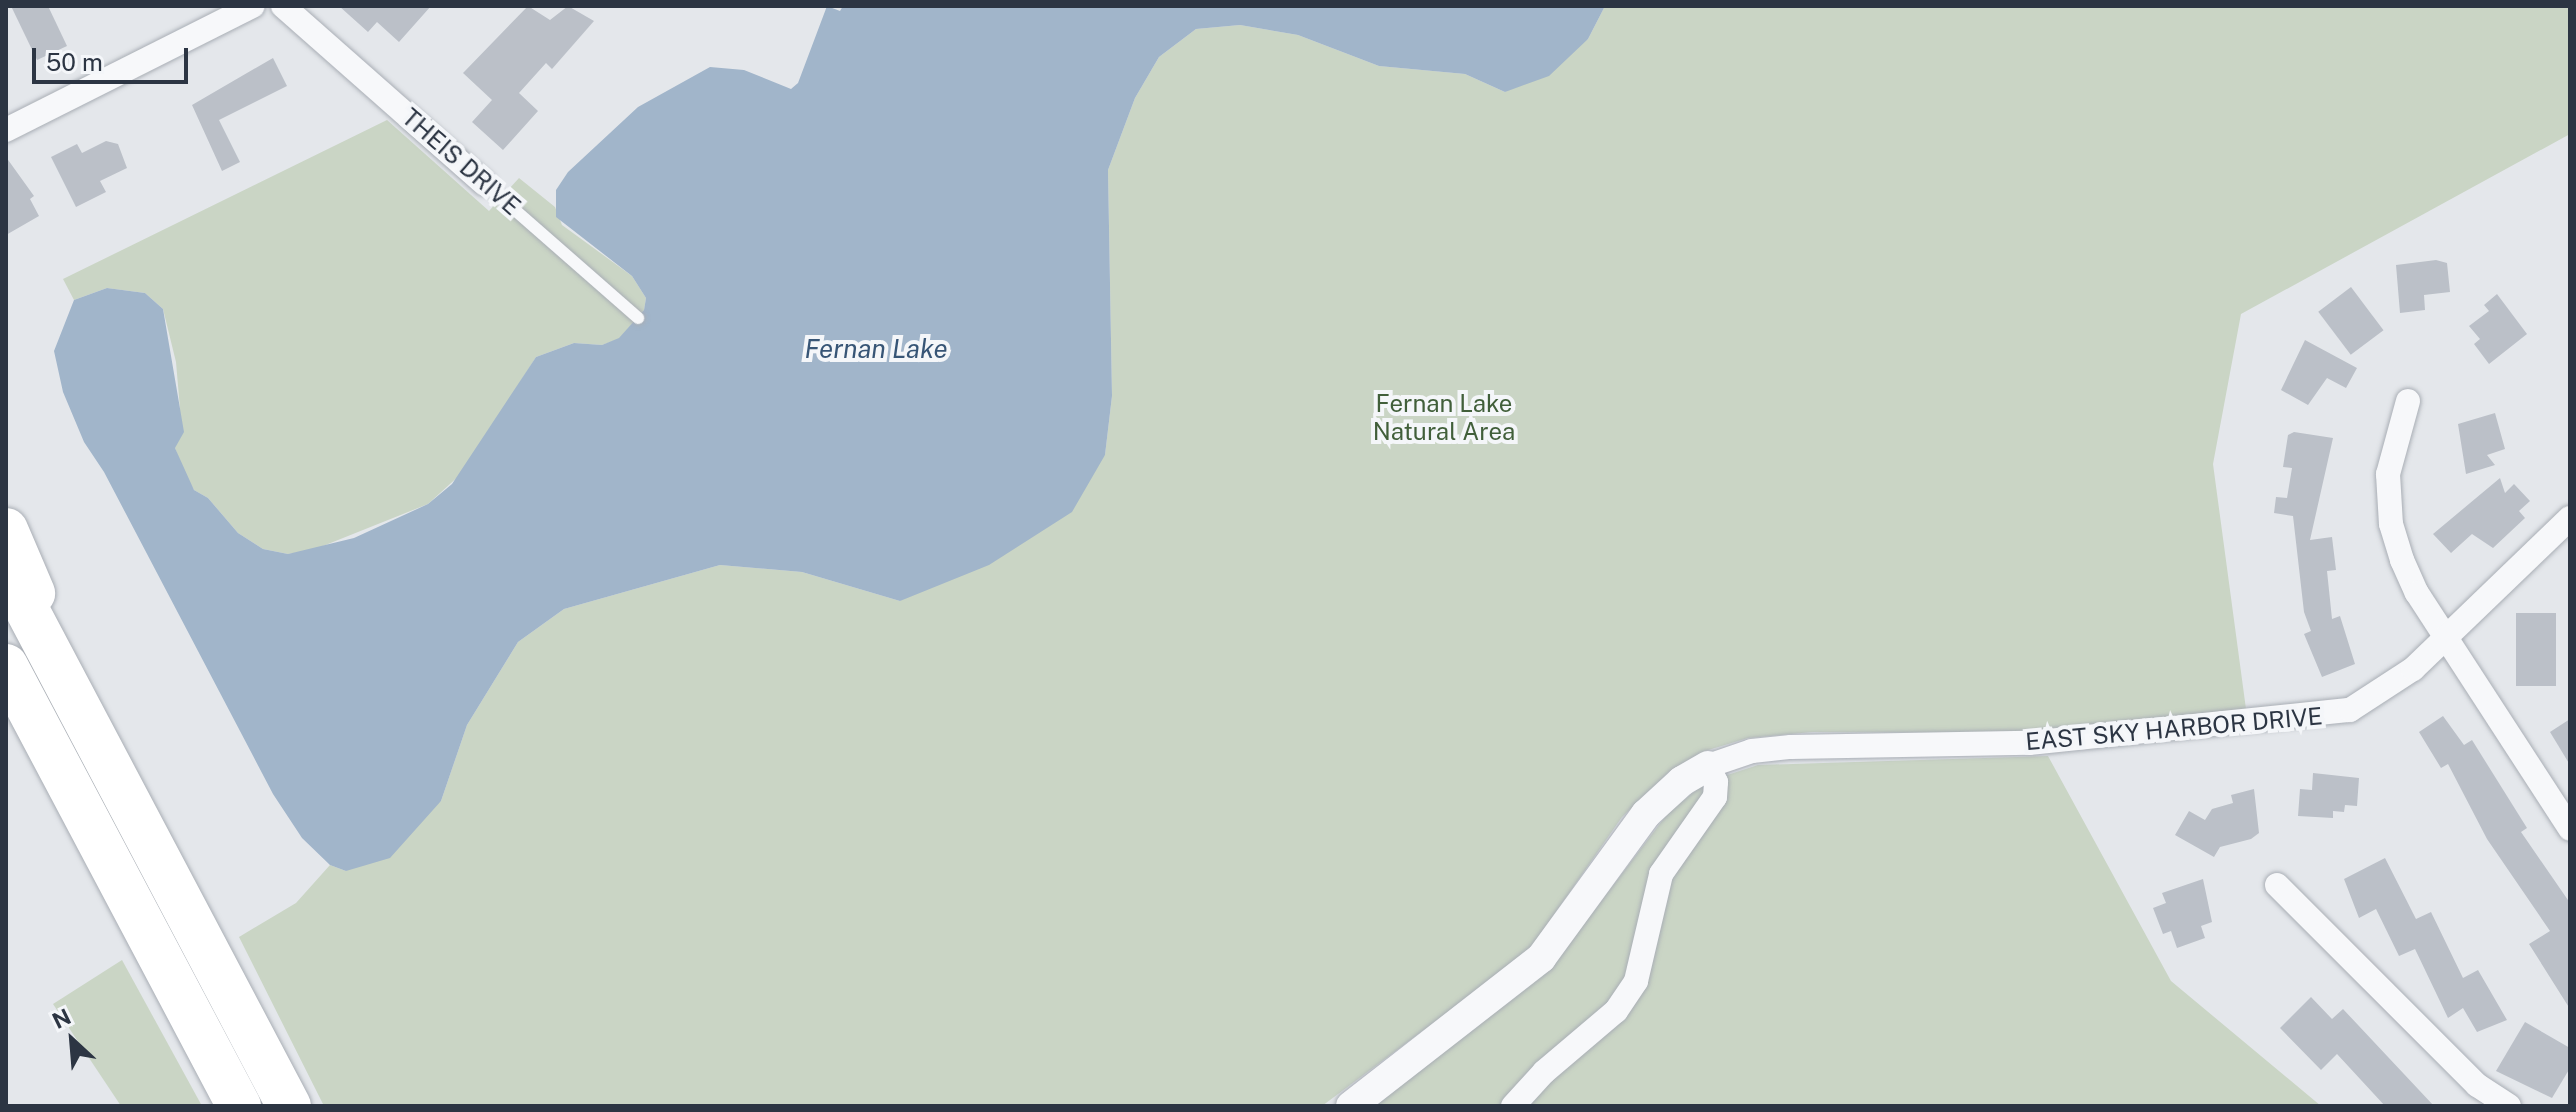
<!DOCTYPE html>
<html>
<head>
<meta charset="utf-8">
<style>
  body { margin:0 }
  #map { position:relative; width:2576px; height:1112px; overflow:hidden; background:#e4e7eb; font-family:"Public Sans",sans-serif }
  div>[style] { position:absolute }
  .green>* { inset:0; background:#cad5c5 }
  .water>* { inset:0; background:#a1b5ca }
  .building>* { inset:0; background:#bbc0c8; transform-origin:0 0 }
  .roads { filter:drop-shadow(0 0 2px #a9aeb5) drop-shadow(0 0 2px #a9aeb5) }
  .service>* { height:12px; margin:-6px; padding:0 6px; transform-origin:6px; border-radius:6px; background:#f7f8fa }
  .minor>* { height:24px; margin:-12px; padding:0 12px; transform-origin:12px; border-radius:12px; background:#f7f8fa }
  .tertiary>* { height:30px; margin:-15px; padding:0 15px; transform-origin:15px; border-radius:15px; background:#f7f8fa }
  .motorway>* { height:44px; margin:-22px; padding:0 22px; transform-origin:22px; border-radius:22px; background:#fff }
  span { translate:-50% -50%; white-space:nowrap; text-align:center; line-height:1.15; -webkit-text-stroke:8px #f4f6f9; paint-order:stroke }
  .street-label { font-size:24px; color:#2c3543 }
  .park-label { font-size:24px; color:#415f3a }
  .water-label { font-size:26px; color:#375576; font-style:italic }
  .frame { position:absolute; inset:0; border:8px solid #2c3543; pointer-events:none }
  .north { position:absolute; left:32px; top:1000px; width:80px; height:80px; -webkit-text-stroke:6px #f4f6f9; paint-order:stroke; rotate:334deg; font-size:22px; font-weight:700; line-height:32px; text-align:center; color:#2c3543 }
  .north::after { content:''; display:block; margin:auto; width:28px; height:36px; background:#2c3543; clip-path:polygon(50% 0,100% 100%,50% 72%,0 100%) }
  .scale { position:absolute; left:32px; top:48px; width:156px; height:36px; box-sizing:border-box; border:4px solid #2c3543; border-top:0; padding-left:10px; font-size:24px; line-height:28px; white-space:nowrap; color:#2c3543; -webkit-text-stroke:6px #f4f6f9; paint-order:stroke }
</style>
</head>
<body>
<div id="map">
  <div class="green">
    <div style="clip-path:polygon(1605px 6px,2570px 6px,2570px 134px,2241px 314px,2213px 464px,2246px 709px,2000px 733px,1812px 732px,1748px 738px,1705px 751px,1670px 771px,1622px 817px,1528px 952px,1322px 1106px,324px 1106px,239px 937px,296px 903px,330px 865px,346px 871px,441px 801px,467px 725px,518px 642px,564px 609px,720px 565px,802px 572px,900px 601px,1105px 455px,1112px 396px,1108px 170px,1135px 98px,1159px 57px,1196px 29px,1240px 25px,1298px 35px,1379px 66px,1465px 74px,1505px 92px,1588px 39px)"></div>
    <div style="clip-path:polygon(387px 120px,489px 211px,519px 178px,555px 207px,562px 225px,632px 276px,646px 298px,644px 310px,619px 339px,602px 345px,574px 343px,536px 357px,462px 473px,428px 504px,313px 550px,288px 554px,263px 549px,238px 533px,208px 498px,194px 490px,183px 470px,175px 448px,180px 409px,176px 362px,163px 309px,145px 293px,107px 288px,74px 300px,63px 279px)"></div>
    <div style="clip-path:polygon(2048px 756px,2171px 981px,2321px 1106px,1374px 1106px,1555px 962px,1668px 813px,1706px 782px,1758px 765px)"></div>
    <div style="clip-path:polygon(122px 960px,202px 1106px,121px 1106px,53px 1004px)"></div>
  </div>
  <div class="water">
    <div style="clip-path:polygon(827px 6px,840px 11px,843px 6px,1605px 6px,1588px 39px,1549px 76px,1505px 92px,1465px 74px,1379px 66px,1298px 35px,1240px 25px,1196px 29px,1159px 57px,1135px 98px,1108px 170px,1112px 396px,1105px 455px,1072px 512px,989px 565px,900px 601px,802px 572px,720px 565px,564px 609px,518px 642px,467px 725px,441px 801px,390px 858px,346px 871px,330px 865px,302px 838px,273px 794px,104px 472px,84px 442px,63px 392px,54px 351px,74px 300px,107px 288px,145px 293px,163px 309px,184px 432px,175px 448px,194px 490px,208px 498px,238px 533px,263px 549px,288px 554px,354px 538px,428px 504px,452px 484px,536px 357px,574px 343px,602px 345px,619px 338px,644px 310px,646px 298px,632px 276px,556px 217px,556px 190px,568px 172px,638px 107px,710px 67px,744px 70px,791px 89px,798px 83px)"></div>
  </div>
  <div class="building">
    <div style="clip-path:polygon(11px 6px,48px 6px,67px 46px,37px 60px)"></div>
    <div style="clip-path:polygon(339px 6px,431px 6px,399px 42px,377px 22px,368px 32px)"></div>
    <div style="clip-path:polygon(528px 6px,550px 20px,568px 6px,594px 21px,552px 69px,546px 63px,519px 93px,538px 111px,503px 150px,472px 122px,492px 100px,463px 73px)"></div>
    <div style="clip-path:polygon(273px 58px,287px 86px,219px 120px,240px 162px,222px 171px,192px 105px)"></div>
    <div style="clip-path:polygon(106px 141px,118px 144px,127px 168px,100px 181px,106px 192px,76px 207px,51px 157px,77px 144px,82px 153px)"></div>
    <div style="clip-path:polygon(6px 157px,34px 196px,30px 199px,39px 216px,6px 235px)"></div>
    <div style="clip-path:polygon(2436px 260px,2447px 263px,2450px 292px,2424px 295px,2425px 310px,2400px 313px,2396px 265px)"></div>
    <div style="left:2351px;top:287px;width:54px;height:41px;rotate:53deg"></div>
    <div style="clip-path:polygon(2497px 294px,2527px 334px,2489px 364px,2474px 344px,2480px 339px,2469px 326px,2489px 311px,2484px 305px)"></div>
    <div style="clip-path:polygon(2305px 340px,2357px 368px,2346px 388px,2327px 378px,2308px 405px,2281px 390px)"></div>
    <div style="clip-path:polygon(2495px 413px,2505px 449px,2487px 455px,2495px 465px,2466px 474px,2458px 424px)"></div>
    <div style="clip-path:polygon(2294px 432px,2333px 438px,2310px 540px,2332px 537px,2336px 570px,2327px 571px,2332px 619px,2340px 616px,2355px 664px,2322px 677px,2304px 634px,2311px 631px,2304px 612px,2293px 516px,2274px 513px,2276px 497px,2287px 498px,2292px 468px,2283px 467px,2288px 435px)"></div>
    <div style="clip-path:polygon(2500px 478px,2505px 493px,2514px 484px,2530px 501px,2519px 511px,2525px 518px,2493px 548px,2472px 534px,2451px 553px,2433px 534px)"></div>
    <div style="left:2516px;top:613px;width:40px;height:73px"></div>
    <div style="clip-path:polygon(2443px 716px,2464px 745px,2472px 740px,2527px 828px,2521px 832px,2570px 903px,2570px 1009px,2529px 944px,2550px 931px,2487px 839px,2448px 764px,2441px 768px,2419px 732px)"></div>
    <div style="clip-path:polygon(2570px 719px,2570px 765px,2550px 732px)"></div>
    <div style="clip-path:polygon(2313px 773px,2359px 778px,2357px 806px,2345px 805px,2344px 812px,2333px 811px,2333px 818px,2298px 816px,2300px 789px,2312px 790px)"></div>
    <div style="clip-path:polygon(2254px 789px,2259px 833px,2251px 839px,2220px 847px,2214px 857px,2175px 835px,2189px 811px,2205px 820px,2212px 809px,2233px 803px,2231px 795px)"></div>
    <div style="clip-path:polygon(2385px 858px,2416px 919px,2431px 912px,2463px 978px,2478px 970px,2507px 1020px,2477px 1032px,2463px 1008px,2448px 1018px,2415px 949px,2399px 956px,2376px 909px,2359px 918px,2344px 879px)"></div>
    <div style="clip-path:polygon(2203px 879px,2212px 922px,2201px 926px,2205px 938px,2177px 948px,2171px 931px,2163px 934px,2153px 908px,2166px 903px,2162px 893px)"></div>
    <div style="clip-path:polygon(2311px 997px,2332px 1019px,2343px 1009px,2434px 1106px,2385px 1106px,2337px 1054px,2321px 1070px,2280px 1028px)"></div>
    <div style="clip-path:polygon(2525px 1022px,2570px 1048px,2570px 1068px,2552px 1098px,2496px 1071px)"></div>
  </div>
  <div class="roads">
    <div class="service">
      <div style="left:484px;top:183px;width:205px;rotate:41.2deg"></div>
    </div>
    <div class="minor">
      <div style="left:283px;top:6px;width:268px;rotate:41.4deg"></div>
      <div style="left:6px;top:130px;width:276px;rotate:-26.7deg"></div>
      <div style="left:2408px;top:401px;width:76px;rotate:105.3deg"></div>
      <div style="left:2388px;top:474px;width:50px;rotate:86.6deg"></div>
      <div style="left:2391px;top:524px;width:38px;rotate:73deg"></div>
      <div style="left:2402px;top:560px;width:36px;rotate:66deg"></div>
      <div style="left:2417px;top:593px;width:281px;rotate:57deg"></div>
      <div style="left:2277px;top:885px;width:283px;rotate:45deg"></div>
      <div style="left:2477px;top:1085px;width:38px;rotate:33deg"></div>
      <div style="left:1513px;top:1106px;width:46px;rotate:-47.6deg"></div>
      <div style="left:1544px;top:1072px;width:94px;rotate:-40.3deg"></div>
      <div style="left:1616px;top:1011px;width:36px;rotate:-56deg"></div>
      <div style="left:1636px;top:981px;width:110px;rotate:-76.8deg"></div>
      <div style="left:1661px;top:874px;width:94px;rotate:-55deg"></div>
      <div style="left:1715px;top:797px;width:15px;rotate:-86deg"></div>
      <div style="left:1716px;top:782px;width:18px;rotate:-117deg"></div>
      <div style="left:1708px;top:766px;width:46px;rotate:-18.8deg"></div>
      <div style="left:1752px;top:751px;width:39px;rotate:-6deg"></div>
      <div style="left:1791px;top:747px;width:238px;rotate:-1deg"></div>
      <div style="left:2029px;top:743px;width:323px;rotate:-5.9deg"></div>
      <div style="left:2350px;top:710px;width:75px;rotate:-33.1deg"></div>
      <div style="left:2413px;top:669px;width:218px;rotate:-43.9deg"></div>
    </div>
    <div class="tertiary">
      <div style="left:1351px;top:1106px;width:241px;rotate:-37.9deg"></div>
      <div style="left:1541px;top:958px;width:178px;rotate:-53.9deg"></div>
      <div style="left:1646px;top:814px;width:49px;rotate:-42.5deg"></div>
      <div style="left:1682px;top:781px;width:30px;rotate:-30deg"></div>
    </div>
    <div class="motorway">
      <div style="left:6px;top:530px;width:69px;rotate:66.8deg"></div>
      <div style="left:6px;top:570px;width:606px;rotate:62.17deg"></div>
      <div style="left:6px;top:666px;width:498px;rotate:62.1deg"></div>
    </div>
  </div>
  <div class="street-label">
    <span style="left:461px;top:162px;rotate:41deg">THEIS DRIVE</span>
    <span style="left:2174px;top:729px;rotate:-5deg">EAST SKY HARBOR DRIVE</span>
  </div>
  <div class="park-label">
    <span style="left:1444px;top:418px">Fernan Lake<br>Natural Area</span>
  </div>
  <div class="water-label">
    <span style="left:876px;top:349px">Fernan Lake</span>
  </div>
  <div class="frame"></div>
  <div class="north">N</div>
  <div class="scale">50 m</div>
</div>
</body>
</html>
